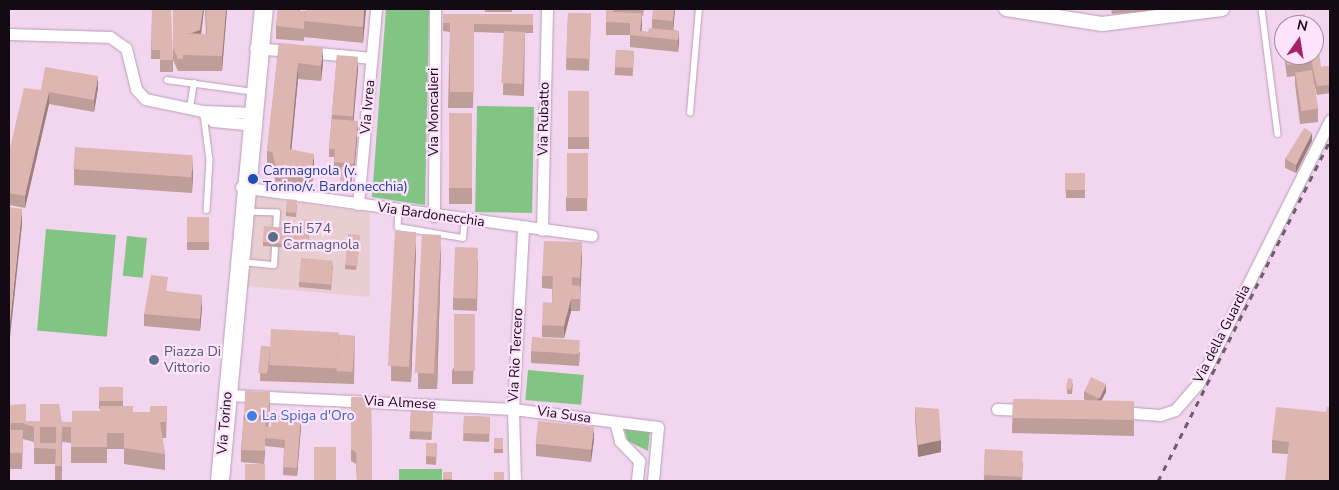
<!DOCTYPE html>
<html>
<head>
<meta charset="utf-8">
<style>
  body { margin:0 }
  #map { position:relative; width:1339px; height:490px; overflow:hidden; background:#f2d5ef; font-family:"Nunito Sans",sans-serif }
  div>[style] { position:absolute }
  .commercial>* { inset:0; background:#e8ced1 }
  .green>* { inset:0; background:#81c484; transform-origin:0 0 }
  .roads { filter:drop-shadow(0 0 1px #b99db6) drop-shadow(0 0 1px #b99db6) }
  .service>* { height:5.5px; margin:-2.75px; padding:0 2.75px; transform-origin:2.75px; border-radius:2.75px; background:#fff }
  .minor>* { height:11px; margin:-5.5px; padding:0 5.5px; transform-origin:5.5px; border-radius:5.5px; background:#fff }
  .tertiary>* { height:14px; margin:-7px; padding:0 7px; transform-origin:7px; border-radius:7px; background:#fff }
  .primary>* { height:18px; margin:-9px; padding:0 9px; transform-origin:9px; border-radius:9px; background:#fff }
  .rail>* { height:3px; margin-top:-1.5px; transform-origin:0; background:repeating-linear-gradient(90deg,#705e6f 0 6px,transparent 0 12px) }
  .wall>* { inset:0; background:#bf9d98; transform-origin:0 0 }
  .shaded-wall>* { inset:0; background:#9b7f7c }
  .building>* { inset:0; background:#deb6b1; transform-origin:0 0 }
  .dots>* { width:14px; height:14px; translate:-50% -50%; box-sizing:border-box; border:2px solid #ffe2fc; border-radius:50% }
  span { translate:-50% -50%; white-space:nowrap; text-align:center; line-height:1.15; -webkit-text-stroke:4.5px #ffe2fc; paint-order:stroke }
  .street-label { font-size:14px; color:#140a13 }
  .transit-label { font-size:14px; color:#164399 }
  .left { translate:0 -50%; text-align:left }
  .service-label { font-size:14px; color:#4e5e75 }
  .shop-label { font-size:14px; color:#366cbe }
  .frame { position:absolute; inset:0; border:10px solid #140a13; pointer-events:none }
  .north { position:absolute; left:1274px; top:15px; width:50px; height:50px; box-sizing:border-box; background:#ffe2fc; border:1px solid #a18c9f; border-radius:50%; rotate:13deg; font-size:14px; font-weight:700; line-height:20px; text-align:center; color:#140a13 }
  .north::after { content:''; display:block; margin:auto; width:18px; height:22px; background:#a61f69; clip-path:polygon(50% 0,100% 100%,50% 72%,0 100%) }
</style>
</head>
<body>
<div id="map">
  <div class="commercial">
    <div style="clip-path:polygon(254px 196px,370px 213px,370px 297px,247px 286px)"></div>
  </div>
  <div class="green">
    <div style="clip-path:polygon(386px 9px,429px 9px,425px 205px,372px 197px)"></div>
    <div style="left:477px;top:106px;width:57px;height:106px;rotate:1deg"></div>
    <div style="left:46px;top:229px;width:70px;height:102px;rotate:5deg"></div>
    <div style="left:127px;top:236px;width:20px;height:40px;rotate:6deg"></div>
    <div style="left:528px;top:370px;width:56px;height:30px;rotate:5deg"></div>
    <div style="clip-path:polygon(624px 428px,650px 431px,648px 451px,628px 441px)"></div>
    <div style="left:399px;top:469px;width:43px;height:12px"></div>
  </div>
  <div class="roads">
    <div class="service">
      <div style="left:1262px;top:9px;width:126px;rotate:82.7deg"></div>
      <div style="left:167px;top:80px;width:89px;rotate:7.8deg"></div>
      <div style="left:190px;top:108px;width:25px;rotate:-81deg"></div>
      <div style="left:690px;top:113px;width:104px;rotate:-85.1deg"></div>
      <div style="left:204px;top:115px;width:45px;rotate:82.4deg"></div>
      <div style="left:210px;top:160px;width:50px;rotate:93.4deg"></div>
      <div style="left:399px;top:210px;width:17px;rotate:93deg"></div>
      <div style="left:398px;top:227px;width:66px;rotate:9.6deg"></div>
      <div style="left:463px;top:238px;width:18px;rotate:-84deg"></div>
      <div style="left:243px;top:262px;width:31px;rotate:6deg"></div>
      <div style="left:274px;top:265px;width:52px;rotate:-86.7deg"></div>
      <div style="left:277px;top:213px;width:31px;rotate:-178deg"></div>
    </div>
    <div class="minor">
      <div style="left:9px;top:34px;width:101px;rotate:1.7deg"></div>
      <div style="left:110px;top:37px;width:19px;rotate:35deg"></div>
      <div style="left:126px;top:48px;width:42px;rotate:76.3deg"></div>
      <div style="left:136px;top:89px;width:13px;rotate:48deg"></div>
      <div style="left:145px;top:99px;width:58px;rotate:11.9deg"></div>
      <div style="left:255px;top:48px;width:37px;rotate:5deg"></div>
      <div style="left:307px;top:52px;width:65px;rotate:5.3deg"></div>
      <div style="left:254px;top:125px;width:41px;rotate:-174.4deg"></div>
      <div style="left:213px;top:121px;width:15px;rotate:-138deg"></div>
      <div style="left:202px;top:111px;width:53px;rotate:2.2deg"></div>
      <div style="left:241px;top:187px;width:354px;rotate:7.9deg"></div>
      <div style="left:358px;top:204px;width:196px;rotate:-84.7deg"></div>
      <div style="left:434px;top:216px;width:207px;rotate:-89.7deg"></div>
      <div style="left:542px;top:230px;width:221px;rotate:-88.7deg"></div>
      <div style="left:228px;top:395px;width:285px;rotate:2.8deg"></div>
      <div style="left:513px;top:409px;width:146px;rotate:7.1deg"></div>
      <div style="left:658px;top:427px;width:54px;rotate:95.3deg"></div>
      <div style="left:997px;top:409px;width:29px;rotate:2deg"></div>
      <div style="left:1120px;top:412px;width:40px;rotate:4.3deg"></div>
      <div style="left:1160px;top:415px;width:16px;rotate:-18deg"></div>
      <div style="left:1175px;top:410px;width:35px;rotate:-49deg"></div>
      <div style="left:1198px;top:384px;width:295px;rotate:-63.4deg"></div>
      <div style="left:615px;top:422px;width:20px;rotate:75deg"></div>
      <div style="left:620px;top:441px;width:28px;rotate:46deg"></div>
      <div style="left:639px;top:461px;width:20px;rotate:96deg"></div>
      <div style="left:515px;top:481px;width:72px;rotate:-91.6deg"></div>
      <div style="left:513px;top:409px;width:181px;rotate:-86.8deg"></div>
    </div>
    <div class="tertiary">
      <div style="left:1006px;top:9px;width:97px;rotate:8.9deg"></div>
      <div style="left:1102px;top:24px;width:121px;rotate:-7.1deg"></div>
    </div>
    <div class="primary">
      <div style="left:220px;top:481px;width:474px;rotate:-84.7deg"></div>
    </div>
  </div>
  <div class="rail">
    <div style="left:1158px;top:481px;width:382px;rotate:-63.2deg"></div>
  </div>
  <div class="wall">
    <div style="clip-path:polygon(152px 9px,173px 60px,173px 72px,160px 72px,160px 59px,151px 59px)"></div>
    <div style="clip-path:polygon(173px 9px,204px 9px,201px 34px,206px 34px,205px 9px,227px 9px,222px 71px,178px 71px,173px 60px)"></div>
    <div style="clip-path:polygon(278px 9px,300px 9px,300px 11px,305px 11px,366px 9px,363px 43px,304px 37px,304px 41px,276px 39px,276px 26px)"></div>
    <div style="left:485px;top:9px;width:27px;height:3px"></div>
    <div style="clip-path:polygon(606px 9px,644px 9px,643px 16px,642px 16px,641px 31px,648px 32px,652px 28px,652px 19px,675px 9px,673px 30px,679px 31px,678px 52px,630px 47px,630px 35px,606px 35px)"></div>
    <div style="clip-path:polygon(1111px 9px,1148px 9px,1148px 11px,1112px 14px)"></div>
    <div style="left:568px;top:13px;width:23px;height:57px;rotate:2deg"></div>
    <div style="clip-path:polygon(443px 14px,533px 14px,533px 33px,525px 33px,524px 96px,503px 95px,504px 33px,474px 32px,473px 108px,448px 108px,450px 32px,443px 31px)"></div>
    <div style="clip-path:polygon(279px 43px,323px 63px,321px 81px,298px 79px,291px 150px,314px 169px,312px 183px,276px 183px,272px 167px,267px 167px,267px 151px)"></div>
    <div style="left:616px;top:50px;width:18px;height:25px;rotate:3deg"></div>
    <div style="clip-path:polygon(337px 55px,358px 69px,353px 120px,358px 129px,354px 172px,352px 172px,350px 191px,340px 190px,341px 171px,334px 170px,334px 157px,329px 157px,329px 149px)"></div>
    <div style="clip-path:polygon(1284px 55px,1314px 55px,1321px 67px,1330px 66px,1330px 93px,1317px 95px,1313px 79px,1318px 109px,1318px 122px,1300px 124px,1295px 84px,1295px 76px,1287px 77px)"></div>
    <div style="clip-path:polygon(98px 88px,94px 112px,49px 104px,25px 208px,9px 205px,9px 152px,41px 90px)"></div>
    <div style="left:568px;top:91px;width:21px;height:58px"></div>
    <div style="left:449px;top:113px;width:23px;height:91px"></div>
    <div style="clip-path:polygon(1312px 141px,1296px 173px,1285px 168px,1285px 159px)"></div>
    <div style="clip-path:polygon(588px 153px,587px 211px,566px 211px,566px 198px)"></div>
    <div style="clip-path:polygon(74px 169px,193px 171px,192px 193px,74px 185px)"></div>
    <div style="clip-path:polygon(1065px 173px,1085px 190px,1085px 198px,1066px 198px)"></div>
    <div style="clip-path:polygon(297px 204px,296px 217px,286px 216px,286px 212px)"></div>
    <div style="left:187px;top:217px;width:22px;height:33px"></div>
    <div style="clip-path:polygon(316px 225px,316px 234px,309px 234px,308px 249px,263px 246px,263px 242px)"></div>
    <div style="clip-path:polygon(360px 239px,356px 270px,345px 269px,345px 265px)"></div>
    <div style="clip-path:polygon(416px 248px,411px 382px,391px 381px,391px 366px)"></div>
    <div style="clip-path:polygon(441px 250px,437px 389px,418px 389px,418px 373px)"></div>
    <div style="clip-path:polygon(582px 255px,580px 311px,571px 311px,564px 338px,542px 337px,542px 325px,552px 303px,552px 289px,542px 288px,542px 276px)"></div>
    <div style="clip-path:polygon(478px 260px,477px 311px,453px 310px,453px 298px)"></div>
    <div style="clip-path:polygon(333px 265px,331px 290px,299px 287px,299px 282px)"></div>
    <div style="clip-path:polygon(168px 291px,202px 307px,200px 331px,144px 326px,144px 314px)"></div>
    <div style="clip-path:polygon(475px 326px,473px 384px,452px 384px,452px 371px)"></div>
    <div style="clip-path:polygon(339px 335px,355px 336px,354px 384px,260px 381px,261px 346px,270px 347px)"></div>
    <div style="clip-path:polygon(531px 351px,580px 352px,579px 366px,531px 363px)"></div>
    <div style="clip-path:polygon(1073px 383px,1072px 394px,1067px 394px,1067px 389px)"></div>
    <div style="clip-path:polygon(99px 387px,123px 387px,123px 406px,133px 412px,150px 412px,167px 406px,166px 438px,162px 438px,165px 454px,165px 470px,124px 464px,124px 449px,107px 449px,107px 463px,71px 463px,71px 443px,62px 442px,62px 481px,55px 481px,55px 464px,34px 464px,34px 442px,23px 439px,22px 469px,9px 469px,9px 405px,26px 421px,72px 422px,100px 411px,100px 409px,99px 409px)"></div>
    <div style="clip-path:polygon(1084px 391px,1106px 392px,1101px 401px,1134px 402px,1134px 436px,1012px 433px,1013px 399px,1086px 401px,1084px 399px)"></div>
    <div style="clip-path:polygon(351px 397px,371px 398px,372px 481px,357px 481px,356px 464px,351px 461px)"></div>
    <div style="clip-path:polygon(270px 405px,268px 427px,301px 426px,297px 476px,283px 475px,284px 448px,265px 446px,264px 464px,241px 462px,241px 450px,244px 415px)"></div>
    <div style="clip-path:polygon(915px 407px,941px 452px,918px 457px,915px 419px)"></div>
    <div style="left:411px;top:411px;width:22px;height:28px;rotate:3deg"></div>
    <div style="clip-path:polygon(1326px 412px,1288px 454px,1272px 453px,1272px 440px)"></div>
    <div style="left:464px;top:416px;width:26px;height:25px;rotate:2deg"></div>
    <div style="left:494px;top:438px;width:9px;height:15px"></div>
    <div style="clip-path:polygon(594px 439px,591px 462px,536px 456px,536px 444px)"></div>
    <div style="clip-path:polygon(437px 443px,436px 465px,426px 464px,426px 456px)"></div>
    <div style="clip-path:polygon(985px 449px,1023px 463px,1022px 481px,984px 481px)"></div>
    <div style="left:245px;top:464px;width:20px;height:17px"></div>
    <div style="left:443px;top:472px;width:9px;height:9px"></div>
  </div>
  <div class="shaded-wall">
    <div style="clip-path:polygon(203px 9px,204px 9px,200px 43px,183px 49px)"></div>
    <div style="clip-path:polygon(226px 9px,227px 9px,222px 71px,222px 56px)"></div>
    <div style="clip-path:polygon(364px 9px,366px 9px,363px 43px,363px 27px)"></div>
    <div style="clip-path:polygon(674px 9px,675px 9px,673px 33px,673px 21px)"></div>
    <div style="clip-path:polygon(642px 13px,642px 25px,641px 36px,640px 36px)"></div>
    <div style="clip-path:polygon(679px 31px,679px 43px,678px 52px,678px 40px)"></div>
    <div style="clip-path:polygon(323px 47px,323px 63px,321px 81px,321px 66px)"></div>
    <div style="clip-path:polygon(358px 57px,358px 69px,353px 129px,353px 117px)"></div>
    <div style="clip-path:polygon(298px 63px,298px 79px,290px 165px,290px 149px)"></div>
    <div style="clip-path:polygon(98px 76px,98px 88px,94px 112px,94px 100px)"></div>
    <div style="clip-path:polygon(49px 92px,49px 104px,25px 208px,25px 196px)"></div>
    <div style="clip-path:polygon(358px 121px,358px 129px,354px 172px,354px 164px)"></div>
    <div style="clip-path:polygon(1312px 133px,1312px 141px,1296px 173px,1296px 165px)"></div>
    <div style="clip-path:polygon(314px 154px,314px 169px,312px 183px,312px 167px)"></div>
    <div style="clip-path:polygon(193px 155px,193px 171px,192px 193px,192px 177px)"></div>
    <div style="clip-path:polygon(352px 168px,352px 177px,350px 191px,350px 183px)"></div>
    <div style="clip-path:polygon(22px 209px,22px 225px,9px 347px,9px 331px)"></div>
    <div style="clip-path:polygon(416px 232px,416px 248px,411px 382px,411px 366px)"></div>
    <div style="clip-path:polygon(441px 235px,441px 250px,437px 389px,437px 373px)"></div>
    <div style="clip-path:polygon(582px 242px,582px 255px,580px 290px,580px 278px)"></div>
    <div style="clip-path:polygon(202px 295px,202px 307px,200px 331px,200px 319px)"></div>
    <div style="clip-path:polygon(571px 299px,571px 311px,564px 338px,564px 326px)"></div>
    <div style="clip-path:polygon(1106px 384px,1106px 392px,1098px 407px,1098px 398px)"></div>
    <div style="clip-path:polygon(270px 392px,270px 405px,268px 429px,268px 417px)"></div>
    <div style="clip-path:polygon(301px 417px,301px 426px,297px 476px,297px 468px)"></div>
    <div style="clip-path:polygon(266px 421px,265px 446px,264px 464px,264px 452px)"></div>
    <div style="clip-path:polygon(594px 427px,594px 439px,591px 462px,591px 450px)"></div>
    <div style="clip-path:polygon(941px 440px,941px 452px,918px 457px,918px 445px)"></div>
  </div>
  <div class="building">
    <div style="left:152px;top:9px;width:9px;height:41px"></div>
    <div style="clip-path:polygon(161px 9px,171px 9px,173px 60px,160px 60px)"></div>
    <div style="clip-path:polygon(173px 9px,203px 9px,200px 30px,192px 33px,183px 33px,183px 59px,178px 59px,173px 48px)"></div>
    <div style="clip-path:polygon(206px 9px,226px 9px,222px 56px,183px 55px,183px 33px,207px 34px)"></div>
    <div style="clip-path:polygon(278px 9px,298px 9px,298px 11px,305px 11px,304px 29px,276px 26px)"></div>
    <div style="clip-path:polygon(306px 9px,364px 9px,363px 27px,304px 21px)"></div>
    <div style="clip-path:polygon(606px 9px,613px 9px,613px 12px,642px 13px,640px 31px,648px 32px,649px 28px,679px 31px,678px 40px,630px 35px,630px 23px,606px 22px)"></div>
    <div style="clip-path:polygon(653px 9px,674px 9px,673px 21px,652px 19px)"></div>
    <div style="left:568px;top:13px;width:23px;height:45px;rotate:2deg"></div>
    <div style="clip-path:polygon(443px 14px,533px 14px,533px 25px,474px 24px,474px 16px,450px 16px,450px 23px,443px 23px)"></div>
    <div style="clip-path:polygon(1305px 14px,1306px 25px,1295px 25px,1293px 16px)"></div>
    <div style="left:450px;top:16px;width:24px;height:76px"></div>
    <div style="left:504px;top:31px;width:21px;height:52px;rotate:3deg"></div>
    <div style="clip-path:polygon(279px 43px,323px 47px,321px 66px,298px 63px,290px 149px,314px 154px,312px 167px,276px 167px,272px 152px,267px 151px)"></div>
    <div style="left:616px;top:50px;width:18px;height:17px;rotate:3deg"></div>
    <div style="clip-path:polygon(1319px 51px,1321px 67px,1330px 66px,1330px 85px,1317px 86px,1310px 55px,1314px 55px,1314px 52px)"></div>
    <div style="left:337px;top:55px;width:21px;height:60px;rotate:5deg"></div>
    <div style="clip-path:polygon(1285px 55px,1310px 55px,1311px 62px,1287px 65px)"></div>
    <div style="clip-path:polygon(45px 67px,98px 76px,94px 100px,49px 92px,25px 196px,9px 193px,9px 152px,24px 88px,41px 90px)"></div>
    <div style="left:1312px;top:70px;width:39px;height:17px;rotate:81deg"></div>
    <div style="left:568px;top:91px;width:21px;height:46px"></div>
    <div style="left:449px;top:113px;width:23px;height:75px"></div>
    <div style="clip-path:polygon(332px 119px,358px 121px,354px 164px,334px 162px,335px 149px,329px 149px)"></div>
    <div style="clip-path:polygon(1304px 128px,1312px 133px,1296px 165px,1285px 159px)"></div>
    <div style="left:75px;top:147px;width:118px;height:22px;rotate:4deg"></div>
    <div style="left:567px;top:153px;width:21px;height:45px"></div>
    <div style="clip-path:polygon(341px 167px,352px 168px,350px 183px,340px 181px)"></div>
    <div style="left:1065px;top:173px;width:20px;height:17px"></div>
    <div style="left:287px;top:199px;width:10px;height:13px;rotate:6deg"></div>
    <div style="clip-path:polygon(9px 207px,22px 209px,9px 331px)"></div>
    <div style="left:187px;top:217px;width:22px;height:25px"></div>
    <div style="clip-path:polygon(304px 220px,316px 221px,316px 230px,309px 230px,309px 226px,303px 226px)"></div>
    <div style="left:264px;top:226px;width:32px;height:16px;rotate:5deg"></div>
    <div style="clip-path:polygon(309px 226px,308px 241px,295px 240px,297px 227px)"></div>
    <div style="left:395px;top:231px;width:21px;height:135px;rotate:3deg"></div>
    <div style="left:348px;top:234px;width:12px;height:31px;rotate:5deg"></div>
    <div style="left:422px;top:234px;width:19px;height:139px;rotate:3deg"></div>
    <div style="clip-path:polygon(544px 241px,582px 242px,580px 278px,572px 277px,572px 285px,580px 286px,580px 299px,571px 299px,564px 326px,542px 325px,543px 302px,552px 303px,553px 276px,542px 276px)"></div>
    <div style="left:455px;top:247px;width:23px;height:51px;rotate:2deg"></div>
    <div style="left:301px;top:258px;width:32px;height:24px;rotate:5deg"></div>
    <div style="clip-path:polygon(151px 275px,168px 277px,166px 291px,202px 295px,200px 319px,144px 314px)"></div>
    <div style="left:454px;top:314px;width:21px;height:57px"></div>
    <div style="left:271px;top:329px;width:68px;height:36px;rotate:3deg"></div>
    <div style="left:339px;top:335px;width:16px;height:36px;rotate:4deg"></div>
    <div style="left:532px;top:337px;width:48px;height:14px;rotate:4deg"></div>
    <div style="left:261px;top:346px;width:9px;height:27px;rotate:6deg"></div>
    <div style="left:1091px;top:377px;width:17px;height:16px;rotate:25deg"></div>
    <div style="left:1068px;top:378px;width:5px;height:11px;rotate:11deg"></div>
    <div style="left:99px;top:387px;width:24px;height:14px"></div>
    <div style="left:245px;top:391px;width:25px;height:24px;rotate:2deg"></div>
    <div style="clip-path:polygon(351px 397px,371px 398px,372px 480px,357px 480px,356px 452px,351px 449px)"></div>
    <div style="left:1013px;top:399px;width:121px;height:19px;rotate:1deg"></div>
    <div style="clip-path:polygon(evenodd,26px 404px,26px 421px,40px 421px,40px 404px,59px 404px,62px 422px,72px 422px,72px 411px,100px 411px,100px 406px,133px 406px,133px 412px,150px 412px,150px 406px,167px 406px,166px 422px,160px 422px,165px 454px,124px 448px,124px 433px,107px 433px,107px 447px,71px 447px,71px 427px,62px 427px,61px 466px,55px 466px,56px 449px,34px 448px,34px 427px,22px 423px,11px 423px,11px 430px,23px 430px,22px 453px,9px 453px,9px 405px,26px 404px,40px 427px,56px 427px,56px 443px,40px 443px,40px 427px)"></div>
    <div style="clip-path:polygon(915px 407px,939px 409px,941px 440px,918px 445px)"></div>
    <div style="clip-path:polygon(1276px 407px,1326px 412px,1327px 407px,1330px 407px,1330px 481px,1285px 481px,1289px 442px,1272px 440px)"></div>
    <div style="left:411px;top:411px;width:22px;height:20px;rotate:3deg"></div>
    <div style="clip-path:polygon(272px 415px,301px 417px,297px 468px,283px 467px,285px 440px,265px 438px,266px 427px,271px 427px)"></div>
    <div style="left:464px;top:416px;width:26px;height:17px;rotate:2deg"></div>
    <div style="left:243px;top:420px;width:23px;height:30px;rotate:2deg"></div>
    <div style="left:538px;top:421px;width:56px;height:23px;rotate:6deg"></div>
    <div style="left:494px;top:438px;width:9px;height:11px"></div>
    <div style="clip-path:polygon(426px 443px,437px 443px,436px 457px,426px 456px)"></div>
    <div style="left:314px;top:447px;width:22px;height:34px"></div>
    <div style="left:985px;top:449px;width:38px;height:26px;rotate:3deg"></div>
    <div style="left:245px;top:464px;width:20px;height:16px"></div>
    <div style="left:443px;top:472px;width:9px;height:7px"></div>
    <div style="left:494px;top:472px;width:10px;height:9px"></div>
  </div>
  <div class="dots">
    <div style="left:253px;top:179px;background:#1a4fb4"></div>
    <div style="left:273px;top:237px;background:#5c6f8a"></div>
    <div style="left:154px;top:360px;background:#5c6f8a"></div>
    <div style="left:252px;top:416px;background:#3f7fe0"></div>
  </div>
  <div class="street-label">
    <span style="left:368px;top:107px;rotate:-85deg">Via Ivrea</span>
    <span style="left:434px;top:112px;rotate:-90deg">Via Moncalieri</span>
    <span style="left:544px;top:119px;rotate:-89deg">Via Rubatto</span>
    <span style="left:431px;top:215px;rotate:8deg">Via Bardonecchia</span>
    <span style="left:1222px;top:334px;rotate:-63deg">Via della Guardia</span>
    <span style="left:516px;top:355px;rotate:-87deg">Via Rio Tercero</span>
    <span style="left:400px;top:403px;rotate:3deg">Via Almese</span>
    <span style="left:564px;top:415px;rotate:8deg">Via Susa</span>
    <span style="left:225px;top:423px;rotate:-85deg">Via Torino</span>
  </div>
  <div class="transit-label">
    <span class="left" style="left:263px;top:179px">Carmagnola (v.<br>Torino/v. Bardonecchia)</span>
  </div>
  <div class="service-label">
    <span class="left" style="left:283px;top:237px">Eni 574<br>Carmagnola</span>
    <span class="left" style="left:164px;top:360px">Piazza Di<br>Vittorio</span>
  </div>
  <div class="shop-label">
    <span class="left" style="left:262px;top:416px">La Spiga d'Oro</span>
  </div>
  <div class="frame"></div>
  <div class="north">N</div>
</div>
</body>
</html>
